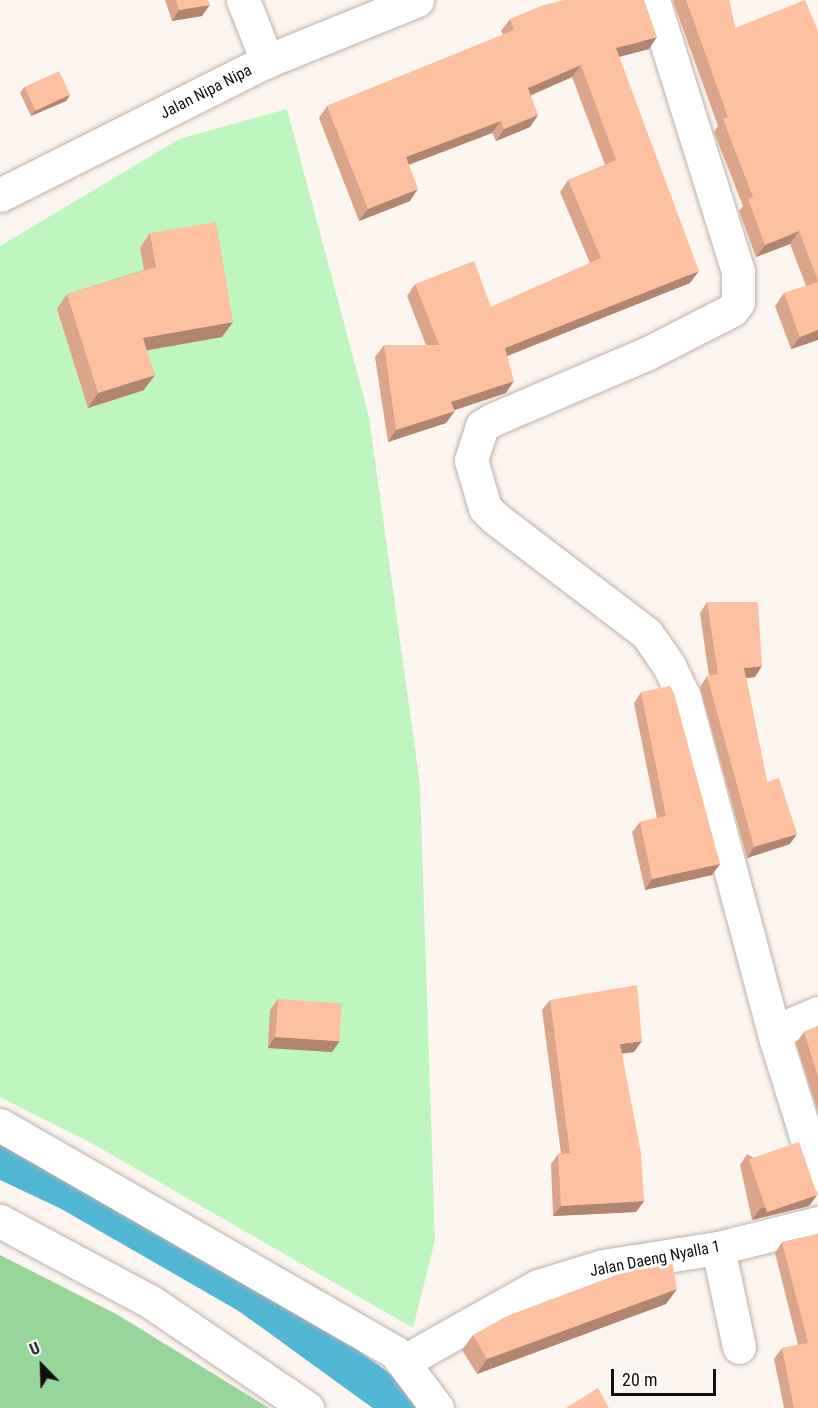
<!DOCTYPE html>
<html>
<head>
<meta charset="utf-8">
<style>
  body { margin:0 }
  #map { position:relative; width:818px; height:1408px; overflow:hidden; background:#fdf5f0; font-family:"Roboto Condensed",sans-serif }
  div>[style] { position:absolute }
  .green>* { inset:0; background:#bff6c0 }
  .forest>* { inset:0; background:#98d59a }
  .canal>* { height:38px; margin:-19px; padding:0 19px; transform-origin:19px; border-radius:19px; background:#52b6d5 }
  .roads { filter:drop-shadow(0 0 2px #bdb1aa) drop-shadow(0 0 2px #bdb1aa) }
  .minor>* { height:33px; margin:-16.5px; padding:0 16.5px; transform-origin:16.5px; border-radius:16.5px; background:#fff }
  .wall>* { inset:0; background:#daa58a }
  .shaded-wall>* { inset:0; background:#b18670 }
  .building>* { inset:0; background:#fdc0a0; transform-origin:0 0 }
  span { translate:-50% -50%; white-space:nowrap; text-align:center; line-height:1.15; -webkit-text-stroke:6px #fff; paint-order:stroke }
  .street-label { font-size:16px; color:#130f0c }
  .north { position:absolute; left:12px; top:1336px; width:60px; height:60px; -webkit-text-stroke:4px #fff; paint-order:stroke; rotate:337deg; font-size:16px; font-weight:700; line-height:24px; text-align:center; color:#130f0c }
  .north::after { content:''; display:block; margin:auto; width:21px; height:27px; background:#130f0c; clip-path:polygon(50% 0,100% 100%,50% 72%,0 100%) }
  .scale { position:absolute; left:611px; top:1369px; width:105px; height:27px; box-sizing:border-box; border:3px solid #130f0c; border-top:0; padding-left:8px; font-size:18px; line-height:21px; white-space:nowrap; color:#130f0c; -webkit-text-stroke:4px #fff; paint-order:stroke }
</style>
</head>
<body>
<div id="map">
  <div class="green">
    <div style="clip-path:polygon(287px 109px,369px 417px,420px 785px,435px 1240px,413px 1328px,93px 1144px,0 1097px,0 246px,179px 139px)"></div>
  </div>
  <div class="forest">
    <div style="clip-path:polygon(0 1255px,118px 1315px,269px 1408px,0 1408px)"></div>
  </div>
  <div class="canal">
    <div style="left:0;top:1159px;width:77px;rotate:25.2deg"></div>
    <div style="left:70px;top:1192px;width:207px;rotate:29.9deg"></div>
    <div style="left:249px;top:1295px;width:193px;rotate:35.9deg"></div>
  </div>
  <div class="roads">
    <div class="minor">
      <div style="left:243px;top:0;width:66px;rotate:68.5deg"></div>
      <div style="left:653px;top:0;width:285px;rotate:72.6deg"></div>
      <div style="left:738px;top:272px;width:30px;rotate:90deg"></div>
      <div style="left:738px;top:302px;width:10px;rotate:127deg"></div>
      <div style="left:732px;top:310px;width:94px;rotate:152.9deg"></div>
      <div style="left:648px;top:353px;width:168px;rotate:156.8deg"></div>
      <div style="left:494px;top:419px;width:14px;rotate:150deg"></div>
      <div style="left:482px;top:426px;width:36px;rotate:108deg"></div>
      <div style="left:471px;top:460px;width:50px;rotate:73.7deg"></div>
      <div style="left:485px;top:508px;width:14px;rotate:45deg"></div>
      <div style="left:495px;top:518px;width:191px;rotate:37.3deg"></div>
      <div style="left:647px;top:634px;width:39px;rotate:55deg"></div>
      <div style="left:669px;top:666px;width:34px;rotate:64deg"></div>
      <div style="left:684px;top:697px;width:355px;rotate:75deg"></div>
      <div style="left:0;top:195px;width:299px;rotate:-26.7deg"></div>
      <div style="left:267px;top:61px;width:162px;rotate:-22.1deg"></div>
      <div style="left:818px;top:1013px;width:38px;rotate:157deg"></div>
      <div style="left:783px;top:1028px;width:14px;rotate:120deg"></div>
      <div style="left:776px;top:1040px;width:141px;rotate:72.7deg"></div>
      <div style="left:0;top:1125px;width:456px;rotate:29.9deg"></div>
      <div style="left:395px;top:1352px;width:70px;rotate:53.1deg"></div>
      <div style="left:0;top:1221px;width:171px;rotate:28.2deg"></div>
      <div style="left:151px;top:1302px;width:189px;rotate:34.2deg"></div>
      <div style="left:718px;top:1248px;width:101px;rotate:78deg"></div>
      <div style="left:403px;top:1362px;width:155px;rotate:-29.4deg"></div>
      <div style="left:538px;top:1286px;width:68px;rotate:-17.1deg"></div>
      <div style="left:603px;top:1266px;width:116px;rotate:-8.9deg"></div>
      <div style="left:718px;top:1248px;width:103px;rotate:-14deg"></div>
    </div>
  </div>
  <div class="wall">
    <div style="clip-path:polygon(165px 0,208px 0,202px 16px,172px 21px)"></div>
    <div style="clip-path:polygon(674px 0,729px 0,735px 28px,818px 31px,818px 340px,791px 349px,775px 306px,784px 293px,806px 286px,790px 244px,756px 257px,739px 211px,743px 206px,714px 132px,718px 126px,673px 1px)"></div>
    <div style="clip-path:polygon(510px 19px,649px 49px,619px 57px,690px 283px,507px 356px,506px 393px,454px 410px,446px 423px,388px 442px,375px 357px,384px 345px,426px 345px,407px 296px,415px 284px,491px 307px,590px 263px,560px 192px,568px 180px,605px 165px,572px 77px,530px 96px,538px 115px,530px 127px,496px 141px,492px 133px,409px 165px,410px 201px,359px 221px,319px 118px,327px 106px,503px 35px,501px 31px)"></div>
    <div style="clip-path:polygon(24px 87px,70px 95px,66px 101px,31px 116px,20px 93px)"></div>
    <div style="clip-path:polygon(150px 233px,222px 337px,147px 350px,144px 390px,88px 408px,57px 309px,67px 294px,144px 270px,140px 248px)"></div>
    <div style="clip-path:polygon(707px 602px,755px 677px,746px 678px,767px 782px,790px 844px,747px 858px,700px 687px,707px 676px,709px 676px,700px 613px)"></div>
    <div style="clip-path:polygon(641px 692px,720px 864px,712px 875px,645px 890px,632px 832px,640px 822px,657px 818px,634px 703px)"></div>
    <div style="clip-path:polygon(278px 999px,332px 1052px,268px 1048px,270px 1010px)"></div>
    <div style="clip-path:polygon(550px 1000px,634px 1052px,622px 1053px,644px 1201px,636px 1212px,553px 1216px,551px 1164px,558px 1154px,561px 1153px,542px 1010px)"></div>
    <div style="clip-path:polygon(818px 1026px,818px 1112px,796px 1043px,804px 1032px)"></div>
    <div style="clip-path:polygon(747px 1154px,817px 1195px,809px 1206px,752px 1220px,740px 1165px)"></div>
    <div style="clip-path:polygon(818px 1234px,818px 1408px,784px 1408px,774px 1359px,782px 1348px,798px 1345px,775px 1253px,782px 1242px)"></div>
    <div style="clip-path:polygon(677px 1289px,666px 1304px,477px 1374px,462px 1350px,473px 1335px)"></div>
  </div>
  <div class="shaded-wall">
    <div style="clip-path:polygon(210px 5px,202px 16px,172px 21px,179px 10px)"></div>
    <div style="clip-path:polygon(657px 37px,649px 49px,607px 60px,616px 48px)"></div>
    <div style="clip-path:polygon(581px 65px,572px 77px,519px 100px,528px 88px)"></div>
    <div style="clip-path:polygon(70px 95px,66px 101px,31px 116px,35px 111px)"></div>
    <div style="clip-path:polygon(538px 115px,530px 127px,496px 141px,504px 129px)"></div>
    <div style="clip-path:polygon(501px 121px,492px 133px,397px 169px,406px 157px)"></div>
    <div style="clip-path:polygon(418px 189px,410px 201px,359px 221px,368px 209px)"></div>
    <div style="clip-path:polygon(799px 231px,790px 244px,756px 257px,765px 245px)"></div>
    <div style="clip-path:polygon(699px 271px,690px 283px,497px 360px,505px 348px)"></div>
    <div style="clip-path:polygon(233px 322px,222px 337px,132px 353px,143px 338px)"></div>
    <div style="clip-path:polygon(818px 330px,818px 340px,791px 349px,800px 337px)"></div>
    <div style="clip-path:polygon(155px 375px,144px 390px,88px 408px,98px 393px)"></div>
    <div style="clip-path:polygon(514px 381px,506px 393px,443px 414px,451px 402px)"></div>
    <div style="clip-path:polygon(455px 411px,446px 423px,388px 442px,396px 430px)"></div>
    <div style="clip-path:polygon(762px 666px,755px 677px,737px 679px,744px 668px)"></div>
    <div style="clip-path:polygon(797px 834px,790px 844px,747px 858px,754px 847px)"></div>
    <div style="clip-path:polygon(720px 864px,712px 875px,645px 890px,652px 879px)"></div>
    <div style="clip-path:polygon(275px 1037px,340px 1041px,332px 1052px,268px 1048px)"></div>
    <div style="clip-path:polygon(642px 1041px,634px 1052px,613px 1055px,620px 1044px)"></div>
    <div style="clip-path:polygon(817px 1195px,809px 1206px,752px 1220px,760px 1209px)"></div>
    <div style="clip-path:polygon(644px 1201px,636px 1212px,553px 1216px,561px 1206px)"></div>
    <div style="clip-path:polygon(677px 1289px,666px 1304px,477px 1374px,487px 1359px)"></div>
  </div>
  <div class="building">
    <div style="clip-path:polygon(176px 0,208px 0,210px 5px,179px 10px)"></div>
    <div style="clip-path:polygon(564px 0,644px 0,657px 37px,616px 48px,699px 271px,505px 348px,514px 381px,451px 402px,455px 411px,396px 430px,384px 345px,439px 345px,415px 284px,474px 261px,491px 307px,601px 258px,568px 180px,616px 160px,581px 65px,528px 88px,538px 115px,504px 129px,501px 121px,406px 157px,418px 189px,368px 209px,327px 106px,514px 30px,510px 19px,541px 6px)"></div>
    <div style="clip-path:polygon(686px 0,729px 0,735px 28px,805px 0,818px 31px,818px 281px,799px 231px,765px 245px,748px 199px,753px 197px,723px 119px,728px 117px)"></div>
    <div style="left:59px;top:71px;width:26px;height:38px;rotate:65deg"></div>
    <div style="clip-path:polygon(216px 222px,233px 322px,143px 338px,155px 375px,98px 393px,67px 294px,156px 267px,150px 233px)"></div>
    <div style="clip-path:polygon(818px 282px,818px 330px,800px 337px,784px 293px)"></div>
    <div style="clip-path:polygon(707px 602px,758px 602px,762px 666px,744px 668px,767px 782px,779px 778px,797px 834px,754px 847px,707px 676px,718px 674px)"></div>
    <div style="clip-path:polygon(670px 686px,674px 693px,720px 864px,652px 879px,640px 822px,666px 816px,641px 692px)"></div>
    <div style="clip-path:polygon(637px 985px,642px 1041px,620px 1044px,641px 1153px,644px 1201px,561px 1206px,558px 1154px,570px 1153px,550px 1000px)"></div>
    <div style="left:278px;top:999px;width:64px;height:38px;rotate:4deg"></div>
    <div style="clip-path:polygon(818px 1026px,818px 1077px,804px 1032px)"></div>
    <div style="left:799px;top:1142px;width:56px;height:53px;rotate:71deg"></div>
    <div style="clip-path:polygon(818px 1234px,818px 1408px,794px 1408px,782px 1348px,808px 1343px,782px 1242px)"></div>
    <div style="clip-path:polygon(672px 1261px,677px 1289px,487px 1359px,473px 1335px,507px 1316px,643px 1265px)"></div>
    <div style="clip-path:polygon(598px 1388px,609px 1408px,566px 1408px)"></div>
  </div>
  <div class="street-label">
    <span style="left:206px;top:92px;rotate:-27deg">Jalan Nipa Nipa</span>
    <span style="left:655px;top:1259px;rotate:-11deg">Jalan Daeng Nyalla 1</span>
  </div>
  <div class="north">U</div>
  <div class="scale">20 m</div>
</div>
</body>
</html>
